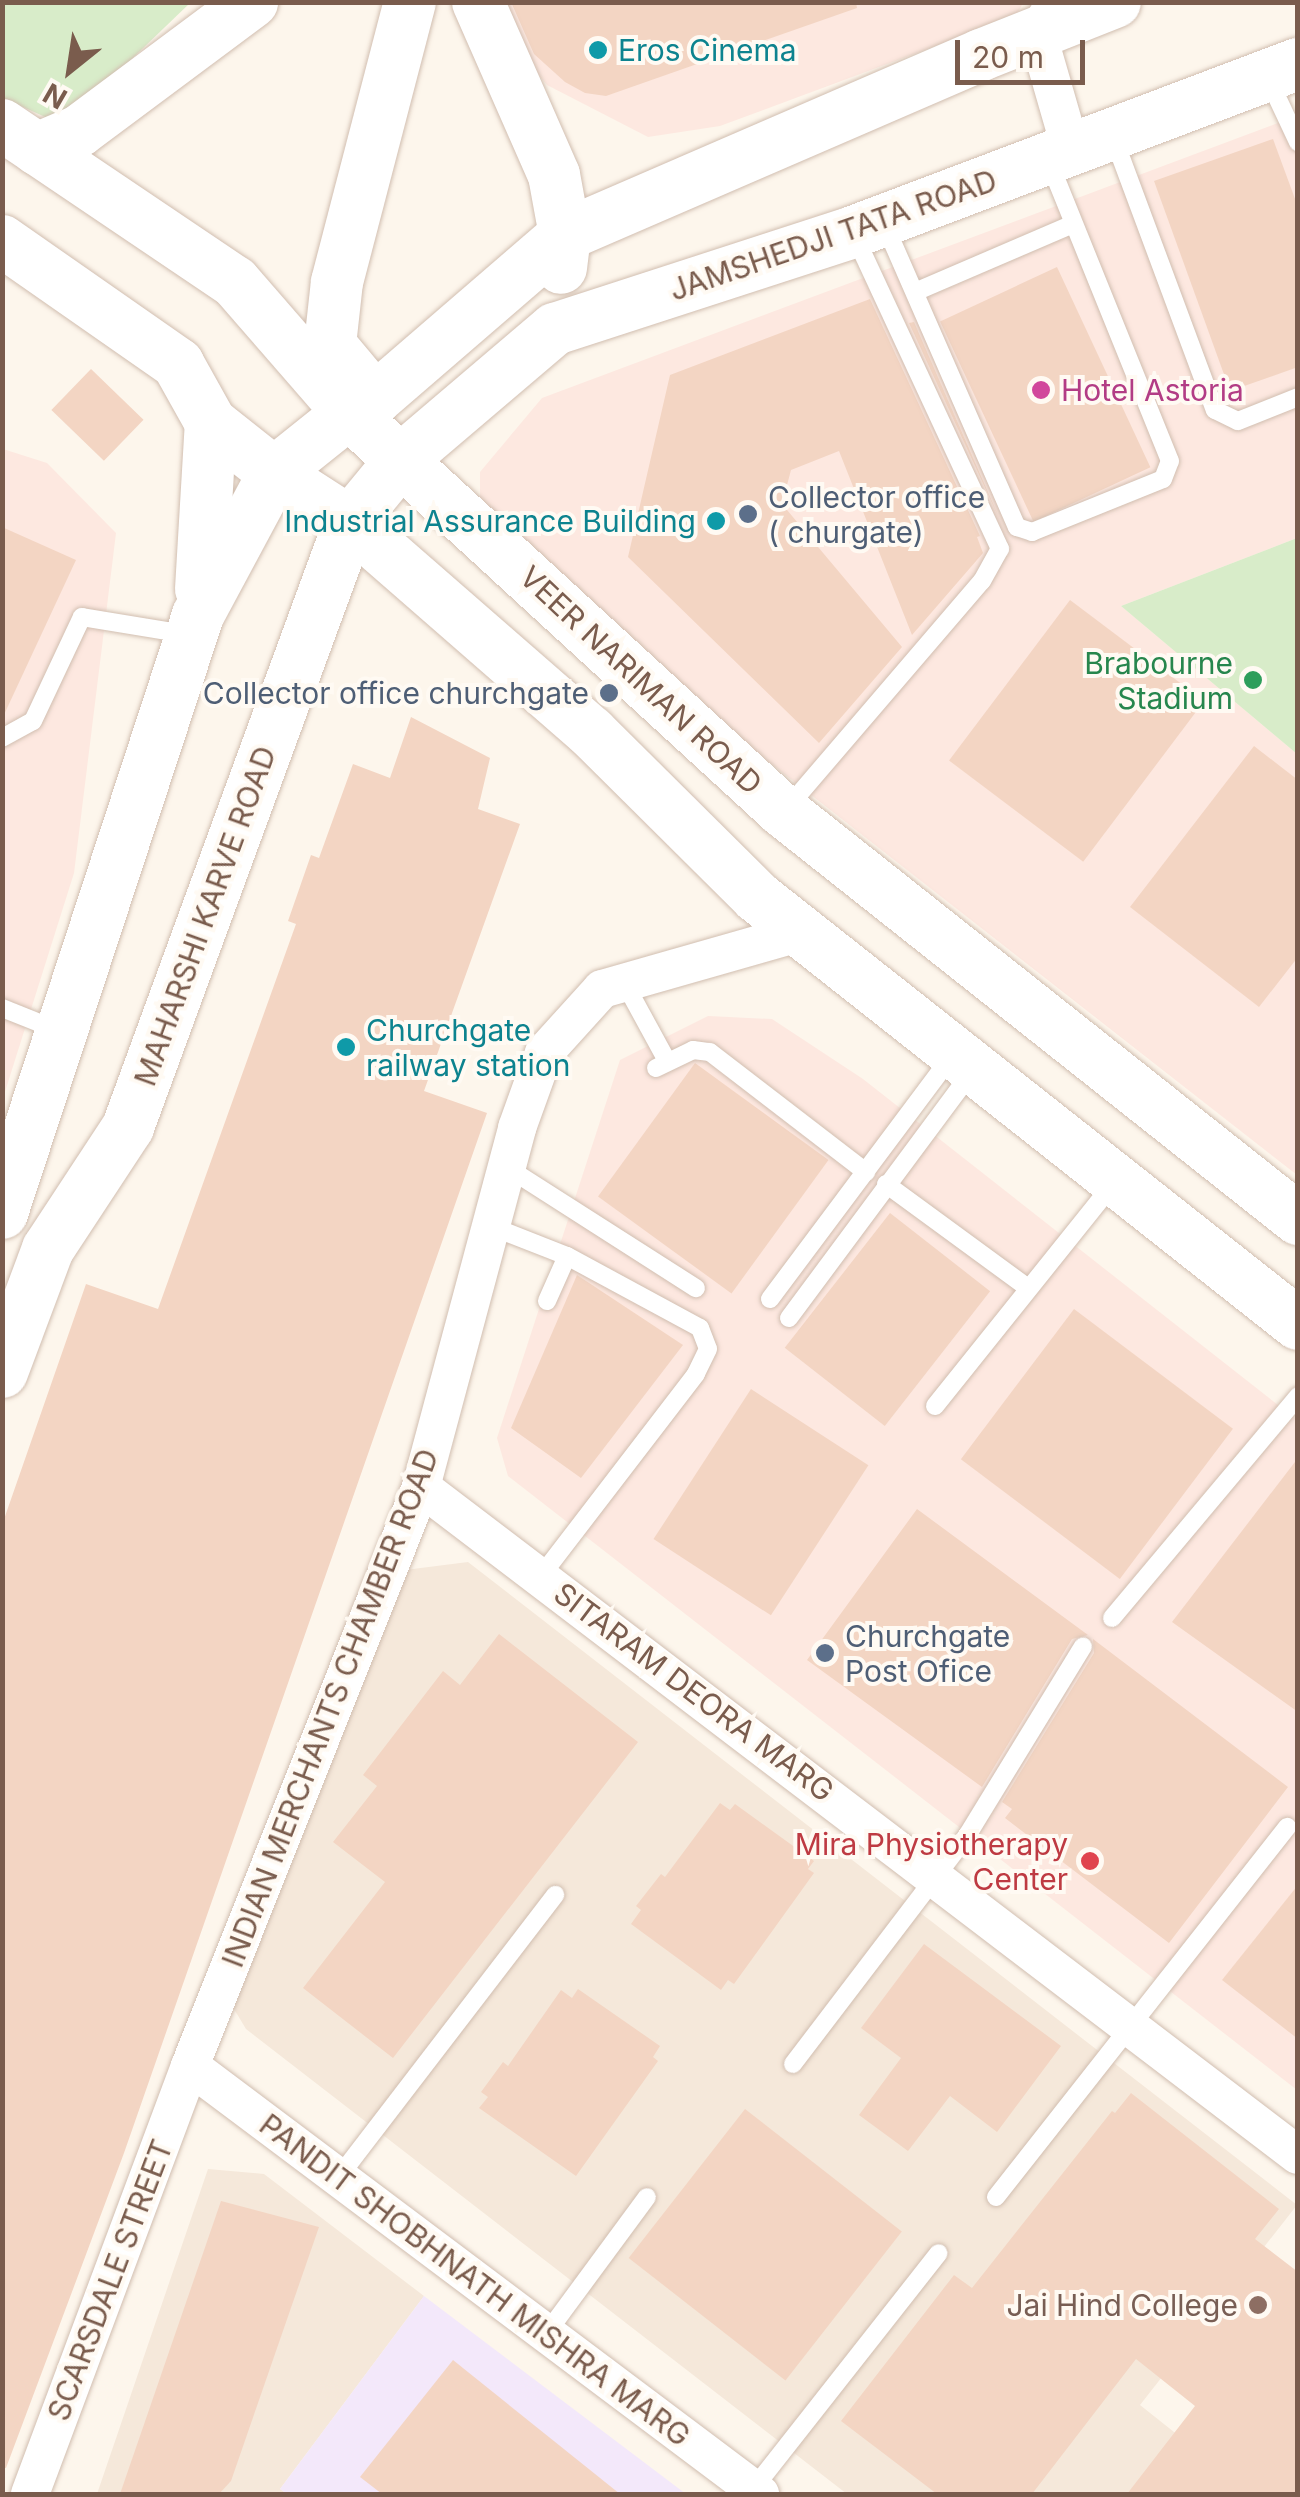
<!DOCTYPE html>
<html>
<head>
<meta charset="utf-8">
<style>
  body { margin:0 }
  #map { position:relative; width:1300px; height:2497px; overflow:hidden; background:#fdf6ec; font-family:Inter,sans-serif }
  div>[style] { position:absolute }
  .residential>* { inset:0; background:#f5e8da }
  .commercial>* { inset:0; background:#fde8e0 }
  .education>* { inset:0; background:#f3e8fa }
  .green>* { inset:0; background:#d8ecc9 }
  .building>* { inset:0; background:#f3d5c3; transform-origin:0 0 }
  .roads { filter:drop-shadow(0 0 2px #d1beb0) drop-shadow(0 0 2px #d1beb0) }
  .lane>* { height:18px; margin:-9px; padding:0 9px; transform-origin:9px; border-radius:9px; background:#fff }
  .street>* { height:38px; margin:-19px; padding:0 19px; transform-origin:19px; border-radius:19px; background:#fff }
  .secondary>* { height:52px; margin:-26px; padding:0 26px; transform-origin:26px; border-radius:26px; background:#fff }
  .dots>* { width:28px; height:28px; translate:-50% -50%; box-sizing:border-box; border:5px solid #fffaf3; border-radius:50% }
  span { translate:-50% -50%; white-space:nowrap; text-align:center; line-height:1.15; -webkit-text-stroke:8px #fffaf3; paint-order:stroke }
  .culture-label { font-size:30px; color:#0d838f }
  .left { translate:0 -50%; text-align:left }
  .right { translate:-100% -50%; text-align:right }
  .street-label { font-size:30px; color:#7a5c4d }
  .hotel-label { font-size:30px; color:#b23c85 }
  .service-label { font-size:30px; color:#4e5e75 }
  .leisure-label { font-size:30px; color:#27864d }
  .health-label { font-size:30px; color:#be3a42 }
  .education-label { font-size:30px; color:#785e54 }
  .frame { position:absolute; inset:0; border:5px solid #7a5c4d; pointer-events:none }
  .north { position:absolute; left:20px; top:20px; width:100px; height:100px; -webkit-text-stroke:8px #fffaf3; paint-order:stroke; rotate:210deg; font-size:28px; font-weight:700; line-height:40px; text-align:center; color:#7a5c4d }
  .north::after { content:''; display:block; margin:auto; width:35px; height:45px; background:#7a5c4d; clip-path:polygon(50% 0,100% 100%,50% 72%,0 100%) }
  .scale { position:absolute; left:955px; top:40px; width:130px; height:45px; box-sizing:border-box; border:5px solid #7a5c4d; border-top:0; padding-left:12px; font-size:30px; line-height:35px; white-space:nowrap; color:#7a5c4d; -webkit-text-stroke:8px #fffaf3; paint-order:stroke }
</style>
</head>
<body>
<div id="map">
  <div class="residential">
    <div style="clip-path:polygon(468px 1562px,1297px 2205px,1140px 2405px,1252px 2494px,847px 2494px,246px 2029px,222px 1989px,405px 1570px)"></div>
    <div style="clip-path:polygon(208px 2169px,264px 2174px,424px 2296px,280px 2489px,287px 2494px,97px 2494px)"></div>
  </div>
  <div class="commercial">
    <div style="clip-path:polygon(490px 3px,1023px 3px,1016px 16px,720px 126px,648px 137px,547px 85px,491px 18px)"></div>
    <div style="clip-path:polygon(1297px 116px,1297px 538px,1121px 606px,1297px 754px,1297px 1175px,723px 726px,480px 511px,480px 472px,542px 398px)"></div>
    <div style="clip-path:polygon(3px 449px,47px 463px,116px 533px,74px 873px,3px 1098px)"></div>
    <div style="clip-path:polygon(708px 1016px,772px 1019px,863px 1079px,1297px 1420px,1297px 2090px,508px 1476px,497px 1438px,620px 1060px)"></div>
  </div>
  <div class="education">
    <div style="clip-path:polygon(424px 2296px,686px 2494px,287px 2494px,280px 2489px)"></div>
  </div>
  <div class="green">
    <div style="clip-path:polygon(3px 3px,190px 3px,63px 125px,3px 98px)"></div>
    <div style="clip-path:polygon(1297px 538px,1297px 754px,1121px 606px)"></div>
  </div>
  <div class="building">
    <div style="clip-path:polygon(511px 2px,856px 2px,857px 8px,606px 96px,585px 93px,565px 82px,534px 54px)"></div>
    <div style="clip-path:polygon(1273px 139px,1298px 207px,1298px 367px,1230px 391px,1154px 181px)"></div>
    <div style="left:1057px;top:267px;width:221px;height:129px;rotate:65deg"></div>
    <div style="clip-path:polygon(870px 299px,980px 536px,977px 537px,983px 553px,912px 635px,839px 451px,791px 470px,782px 504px,902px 647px,819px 743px,628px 557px,670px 375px)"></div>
    <div style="clip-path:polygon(914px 322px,1000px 520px,909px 323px)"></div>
    <div style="left:91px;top:369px;width:73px;height:57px;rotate:44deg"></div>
    <div style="clip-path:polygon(2px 527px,76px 560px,2px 719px)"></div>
    <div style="left:1070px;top:600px;width:168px;height:201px;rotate:37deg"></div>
    <div style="clip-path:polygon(411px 717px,490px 758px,478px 809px,520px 824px,424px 1091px,487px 1113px,124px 2153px,6px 2468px,2px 2467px,2px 1525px,86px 1284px,158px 1309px,296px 924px,288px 921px,311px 855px,319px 858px,353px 764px,390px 778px)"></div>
    <div style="clip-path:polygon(1254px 746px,1298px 780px,1298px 957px,1259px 1007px,1130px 907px)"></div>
    <div style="left:695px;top:1063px;width:165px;height:165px;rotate:36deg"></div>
    <div style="left:890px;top:1213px;width:127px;height:171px;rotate:38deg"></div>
    <div style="clip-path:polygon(577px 1275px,683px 1345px,581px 1478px,511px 1428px)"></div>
    <div style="left:1074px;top:1309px;width:199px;height:188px;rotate:37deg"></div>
    <div style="left:751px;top:1389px;width:140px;height:179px;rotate:33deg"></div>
    <div style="clip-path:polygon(1298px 1458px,1298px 1712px,1172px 1622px)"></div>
    <div style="clip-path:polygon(917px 1509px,1088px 1635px,1072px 1639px,982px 1787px,807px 1660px)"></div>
    <div style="clip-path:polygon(499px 1634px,638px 1742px,393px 2058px,303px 1988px,385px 1882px,333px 1842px,377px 1786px,363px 1775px,443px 1671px,460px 1685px)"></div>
    <div style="clip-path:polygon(1093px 1639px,1288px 1787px,1169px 1943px,1005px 1818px,1012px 1809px,1002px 1802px,1094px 1653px)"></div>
    <div style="clip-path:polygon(720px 1803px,730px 1810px,735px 1804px,814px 1861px,808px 1869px,814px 1873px,734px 1984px,728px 1980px,721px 1990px,631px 1924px,641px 1910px,636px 1906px,661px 1874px,665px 1877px)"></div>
    <div style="clip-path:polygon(1298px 1885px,1298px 2039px,1222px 1980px)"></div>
    <div style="clip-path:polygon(924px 1944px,1061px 2046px,997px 2132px,950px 2096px,908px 2151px,859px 2115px,901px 2058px,861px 2028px)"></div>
    <div style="clip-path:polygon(578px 1989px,660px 2046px,653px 2057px,658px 2061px,576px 2176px,479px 2108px,488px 2097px,481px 2092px,503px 2062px,508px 2066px,561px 1990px,572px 1998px)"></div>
    <div style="clip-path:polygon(1131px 2093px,1279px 2209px,1255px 2239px,1298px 2272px,1298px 2494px,1127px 2494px,1195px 2406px,1136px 2359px,1032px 2494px,937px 2494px,841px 2421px,954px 2275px,972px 2288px,1112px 2111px,1115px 2113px)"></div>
    <div style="left:745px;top:2109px;width:199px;height:189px;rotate:38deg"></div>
    <div style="clip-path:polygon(221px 2201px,319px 2227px,231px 2481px,219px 2494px,120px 2494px)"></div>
    <div style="clip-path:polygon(453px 2360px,620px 2494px,382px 2494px,360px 2477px)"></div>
  </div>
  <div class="roads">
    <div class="lane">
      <div style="left:1268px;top:78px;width:71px;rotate:64.9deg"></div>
      <div style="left:1114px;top:139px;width:289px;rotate:69.6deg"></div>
      <div style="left:1215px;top:410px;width:25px;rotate:26deg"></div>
      <div style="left:1238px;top:421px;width:65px;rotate:-21.8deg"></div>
      <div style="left:884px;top:223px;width:332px;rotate:66.4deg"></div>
      <div style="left:1017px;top:527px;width:16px;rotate:18deg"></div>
      <div style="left:1032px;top:532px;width:141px;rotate:-22deg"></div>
      <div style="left:1163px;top:479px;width:19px;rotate:-69deg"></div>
      <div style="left:1170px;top:461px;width:320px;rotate:-112deg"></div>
      <div style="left:915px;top:292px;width:172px;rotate:-23.3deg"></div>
      <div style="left:2px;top:738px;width:35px;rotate:-29deg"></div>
      <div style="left:33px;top:721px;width:115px;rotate:-64.8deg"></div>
      <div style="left:82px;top:617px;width:104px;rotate:9.4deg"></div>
      <div style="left:788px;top:807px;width:298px;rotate:-49.4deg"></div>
      <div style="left:982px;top:581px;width:37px;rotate:-61deg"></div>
      <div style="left:1000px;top:549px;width:344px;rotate:-114.9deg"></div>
      <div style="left:624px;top:982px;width:90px;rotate:61.4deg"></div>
      <div style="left:2px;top:1008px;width:59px;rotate:21.8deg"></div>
      <div style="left:656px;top:1068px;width:41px;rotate:-25.9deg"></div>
      <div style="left:693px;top:1050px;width:17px;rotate:7deg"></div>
      <div style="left:710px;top:1052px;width:197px;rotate:37.6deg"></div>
      <div style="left:508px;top:1168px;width:223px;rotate:32.6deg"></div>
      <div style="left:886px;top:1184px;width:176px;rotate:36.2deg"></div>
      <div style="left:493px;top:1227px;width:79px;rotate:21.4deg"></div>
      <div style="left:567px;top:1256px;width:151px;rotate:28.4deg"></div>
      <div style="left:700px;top:1328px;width:22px;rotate:69deg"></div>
      <div style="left:708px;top:1349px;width:28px;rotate:116deg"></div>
      <div style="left:696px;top:1374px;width:255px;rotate:127.5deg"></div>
      <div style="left:770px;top:1299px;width:302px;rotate:-53.2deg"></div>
      <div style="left:547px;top:1301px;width:49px;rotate:-66deg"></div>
      <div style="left:789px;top:1318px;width:305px;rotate:-53.4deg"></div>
      <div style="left:935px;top:1406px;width:285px;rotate:-51.3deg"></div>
      <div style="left:1112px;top:1618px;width:290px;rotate:-50deg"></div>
      <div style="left:793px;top:2064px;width:289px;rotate:-52.7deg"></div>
      <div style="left:968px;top:1834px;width:220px;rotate:-58.5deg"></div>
      <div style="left:338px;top:2178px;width:357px;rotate:-52.5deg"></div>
      <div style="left:996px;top:2197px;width:471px;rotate:-51.8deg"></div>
      <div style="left:546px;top:2334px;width:170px;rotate:-53.6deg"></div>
      <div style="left:753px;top:2489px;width:300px;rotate:-51.8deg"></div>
    </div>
    <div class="street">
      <div style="left:1049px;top:13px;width:22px;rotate:122deg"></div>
      <div style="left:1037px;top:32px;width:123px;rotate:73.9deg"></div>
      <div style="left:421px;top:1487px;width:1102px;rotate:37.3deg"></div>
      <div style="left:190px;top:2066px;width:713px;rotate:36.9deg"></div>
      <div style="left:30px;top:2494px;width:457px;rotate:-69.5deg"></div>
      <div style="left:190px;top:2066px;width:623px;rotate:-68.25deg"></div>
      <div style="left:421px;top:1487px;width:372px;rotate:-75deg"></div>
      <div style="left:517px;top:1128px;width:80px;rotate:-70.2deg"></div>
      <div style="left:544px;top:1053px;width:86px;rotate:-47.8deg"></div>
      <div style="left:602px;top:989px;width:208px;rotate:-15.9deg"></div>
    </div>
    <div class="secondary">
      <div style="left:478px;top:2px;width:189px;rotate:66.3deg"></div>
      <div style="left:554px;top:175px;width:61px;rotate:79.6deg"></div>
      <div style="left:565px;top:235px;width:33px;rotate:97deg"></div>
      <div style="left:2px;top:125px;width:281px;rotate:34deg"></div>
      <div style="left:235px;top:282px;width:174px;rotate:49deg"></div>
      <div style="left:349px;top:413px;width:590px;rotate:42.53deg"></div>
      <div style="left:784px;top:812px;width:656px;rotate:38.37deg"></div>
      <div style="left:37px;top:149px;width:46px;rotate:-23.2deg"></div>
      <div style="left:79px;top:131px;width:216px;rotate:-36.7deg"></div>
      <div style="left:2px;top:241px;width:215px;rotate:34.9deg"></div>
      <div style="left:178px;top:364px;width:68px;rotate:60.8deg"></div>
      <div style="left:211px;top:423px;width:80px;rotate:38.4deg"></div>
      <div style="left:274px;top:473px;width:90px;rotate:32.8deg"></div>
      <div style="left:350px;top:522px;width:320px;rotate:41.1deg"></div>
      <div style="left:591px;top:732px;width:234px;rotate:44.8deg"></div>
      <div style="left:757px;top:897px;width:689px;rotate:38.28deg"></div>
      <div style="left:371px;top:394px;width:64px;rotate:-129.9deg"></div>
      <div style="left:330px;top:345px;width:63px;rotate:-83.7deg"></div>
      <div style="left:337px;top:282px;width:289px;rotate:-75.4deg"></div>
      <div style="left:201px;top:589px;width:166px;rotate:-86.6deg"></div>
      <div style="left:2px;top:1213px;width:629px;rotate:-71.85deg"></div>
      <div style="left:198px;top:615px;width:161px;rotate:-61.8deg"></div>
      <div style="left:274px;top:473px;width:96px;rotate:-38.7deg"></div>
      <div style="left:349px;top:413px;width:30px;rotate:-28deg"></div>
      <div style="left:375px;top:399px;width:251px;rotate:-40.8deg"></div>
      <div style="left:565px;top:235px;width:453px;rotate:-23.4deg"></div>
      <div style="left:981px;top:55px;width:144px;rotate:-21.6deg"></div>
      <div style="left:2px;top:1372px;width:131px;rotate:-69.5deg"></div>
      <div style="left:48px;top:1249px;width:146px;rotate:-56.7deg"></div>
      <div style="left:128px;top:1127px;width:644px;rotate:-69.85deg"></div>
      <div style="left:350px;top:522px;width:82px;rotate:-50.5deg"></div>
      <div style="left:402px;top:459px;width:201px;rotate:-40.4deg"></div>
      <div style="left:555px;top:329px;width:313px;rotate:-18deg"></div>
      <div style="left:853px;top:232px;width:476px;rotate:-20.7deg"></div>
    </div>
  </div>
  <div class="dots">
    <div style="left:598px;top:50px;background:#0f9aa8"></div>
    <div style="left:1041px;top:390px;background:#d1479c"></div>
    <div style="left:748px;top:514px;background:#5c6f8a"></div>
    <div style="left:716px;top:521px;background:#0f9aa8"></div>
    <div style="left:1253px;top:680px;background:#2e9e5b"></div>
    <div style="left:609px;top:693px;background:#5c6f8a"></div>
    <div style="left:346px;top:1047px;background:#0f9aa8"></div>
    <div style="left:825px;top:1653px;background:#5c6f8a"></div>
    <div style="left:1090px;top:1861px;background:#e0444e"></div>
    <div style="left:1258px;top:2305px;background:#8d6e63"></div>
  </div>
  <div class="culture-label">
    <span class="left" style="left:618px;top:50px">Eros Cinema</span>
    <span class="right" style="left:696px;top:521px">Industrial Assurance Building</span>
    <span class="left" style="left:366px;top:1047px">Churchgate<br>railway station</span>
  </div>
  <div class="street-label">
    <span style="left:833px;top:235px;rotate:-19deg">JAMSHEDJI TATA ROAD</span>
    <span style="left:641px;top:680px;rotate:43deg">VEER NARIMAN ROAD</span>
    <span style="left:205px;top:916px;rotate:-70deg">MAHARSHI KARVE ROAD</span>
    <span style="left:694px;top:1692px;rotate:37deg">SITARAM DEORA MARG</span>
    <span style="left:330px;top:1708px;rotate:-69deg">INDIAN MERCHANTS CHAMBER ROAD</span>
    <span style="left:110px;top:2280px;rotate:-69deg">SCARSDALE STREET</span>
    <span style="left:475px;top:2280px;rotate:37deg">PANDIT SHOBHNATH MISHRA MARG</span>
  </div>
  <div class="hotel-label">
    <span class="left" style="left:1061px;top:390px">Hotel Astoria</span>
  </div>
  <div class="service-label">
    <span class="left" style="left:768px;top:514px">Collector office<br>( churgate)</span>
    <span class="right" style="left:589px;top:693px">Collector office churchgate</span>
    <span class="left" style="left:845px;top:1653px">Churchgate<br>Post Ofice</span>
  </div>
  <div class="leisure-label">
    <span class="right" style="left:1233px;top:680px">Brabourne<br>Stadium</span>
  </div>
  <div class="health-label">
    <span class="right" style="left:1068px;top:1861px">Mira Physiotherapy<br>Center</span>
  </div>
  <div class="education-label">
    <span class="right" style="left:1238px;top:2305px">Jai Hind College</span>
  </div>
  <div class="frame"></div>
  <div class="north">N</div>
  <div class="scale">20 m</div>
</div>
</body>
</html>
